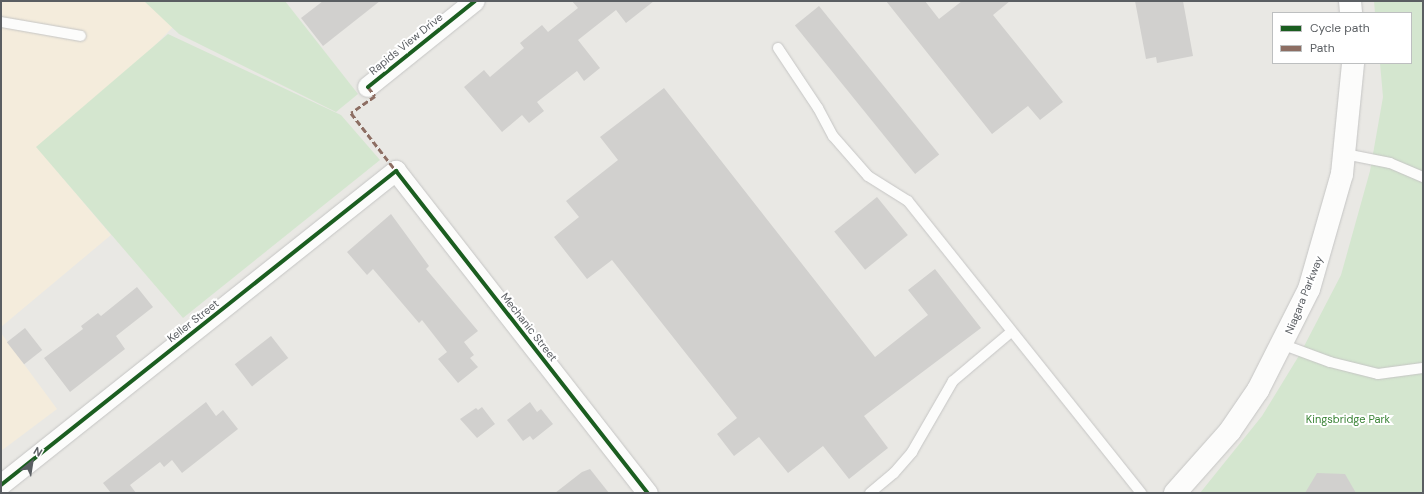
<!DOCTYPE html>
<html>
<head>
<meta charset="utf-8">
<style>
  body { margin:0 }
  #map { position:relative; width:1424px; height:494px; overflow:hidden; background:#e9e8e4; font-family:"DM Sans",sans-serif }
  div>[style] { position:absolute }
  .commercial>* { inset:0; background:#f4ecdc }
  .green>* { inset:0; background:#d4e6cf }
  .building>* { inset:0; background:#d1d0ce; transform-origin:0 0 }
  .roads { filter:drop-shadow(0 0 1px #c5c5c4) drop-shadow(0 0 1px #c5c5c4) }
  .service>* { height:10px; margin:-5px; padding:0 5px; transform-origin:5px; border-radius:5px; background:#fcfcfb }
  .minor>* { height:20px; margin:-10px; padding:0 10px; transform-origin:10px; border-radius:10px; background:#fcfcfb }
  .secondary>* { height:22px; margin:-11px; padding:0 11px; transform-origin:11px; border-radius:11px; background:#fcfcfb }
  .quiet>* { height:3px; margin-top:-1.5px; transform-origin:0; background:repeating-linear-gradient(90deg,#8d6e63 0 6px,transparent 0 9px) }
  .cycleway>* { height:4px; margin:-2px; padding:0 2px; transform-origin:2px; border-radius:2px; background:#1b5e20 }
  span { translate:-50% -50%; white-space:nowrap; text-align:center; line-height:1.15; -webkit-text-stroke:4px #fff; paint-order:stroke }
  .street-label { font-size:11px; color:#5a5e62 }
  .park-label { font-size:11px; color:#3b8437 }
  .frame { position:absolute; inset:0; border:2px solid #5a5e62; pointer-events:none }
  .legend { position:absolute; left:1272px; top:12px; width:140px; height:52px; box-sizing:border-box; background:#fff; border:1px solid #bdbfc0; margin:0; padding:5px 7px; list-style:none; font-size:12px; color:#5a5e62 }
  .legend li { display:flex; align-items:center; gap:8px; height:20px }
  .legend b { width:20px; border:1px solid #bdbfc0 }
  .north { position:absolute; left:12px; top:442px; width:40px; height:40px; -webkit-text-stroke:3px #fff; paint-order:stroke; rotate:30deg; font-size:11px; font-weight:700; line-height:16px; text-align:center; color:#5a5e62 }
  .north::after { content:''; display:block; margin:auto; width:14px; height:18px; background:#5a5e62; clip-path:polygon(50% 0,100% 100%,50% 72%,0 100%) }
</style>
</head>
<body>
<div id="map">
  <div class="commercial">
    <div style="clip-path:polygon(1px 1px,198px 1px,46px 158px,111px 235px,1px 327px)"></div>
    <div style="clip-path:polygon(1px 333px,57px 409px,1px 451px)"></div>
  </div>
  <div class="green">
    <div style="clip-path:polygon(144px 1px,285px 1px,358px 94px,336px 112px,179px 34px)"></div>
    <div style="clip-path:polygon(1374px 1px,1423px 1px,1423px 493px,1200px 493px,1262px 416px,1300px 354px,1341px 275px,1370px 171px,1383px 97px,1380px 63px,1411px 63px,1411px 13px,1375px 13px)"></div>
    <div style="clip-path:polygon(168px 34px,341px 115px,380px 160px,183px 318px,36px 147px)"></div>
  </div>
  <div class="building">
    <div style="clip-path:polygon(323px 1px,380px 1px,323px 46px,301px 18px)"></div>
    <div style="clip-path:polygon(572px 1px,654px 1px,626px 23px,616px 10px,578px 40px,600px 68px,584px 81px,577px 71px,537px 102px,544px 111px,529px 123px,522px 115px,502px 132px,464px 87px,484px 70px,490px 77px,524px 48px,520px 43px,542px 25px,548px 32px,578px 8px)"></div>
    <div style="clip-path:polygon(886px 1px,925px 1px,939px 19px,962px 1px,1010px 1px,993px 15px,1063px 102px,1040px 120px,1028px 106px,992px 134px)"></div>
    <div style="clip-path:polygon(1135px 1px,1183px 1px,1193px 56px,1157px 63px,1156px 57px,1146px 59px)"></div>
    <div style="left:819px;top:6px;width:191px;height:31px;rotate:51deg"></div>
    <div style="clip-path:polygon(664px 88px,875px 357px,928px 315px,908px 290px,935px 269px,981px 328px,864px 416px,888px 448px,849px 479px,823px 446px,788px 473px,759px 437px,734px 456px,717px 434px,737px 418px,612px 260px,587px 279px,554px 237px,579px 217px,566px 201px,618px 160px,600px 137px)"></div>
    <div style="left:877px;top:197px;width:49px;height:55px;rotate:51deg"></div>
    <div style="clip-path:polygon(391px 214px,429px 266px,426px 269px,478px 331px,464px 342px,474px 355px,470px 358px,478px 367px,458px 383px,438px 359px,447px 352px,422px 320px,419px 323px,373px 269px,367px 275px,347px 252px)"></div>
    <div style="clip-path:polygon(137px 287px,153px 307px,116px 336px,125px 349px,70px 392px,44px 358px,83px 329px,81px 326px,98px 313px,101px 316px)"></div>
    <div style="left:25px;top:328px;width:28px;height:23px;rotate:52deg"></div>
    <div style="left:271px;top:336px;width:28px;height:46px;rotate:52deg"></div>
    <div style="clip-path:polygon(206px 402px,216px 416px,223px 410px,238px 429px,182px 473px,172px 460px,164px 467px,160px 462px,130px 485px,136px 493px,111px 493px,103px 483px)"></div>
    <div style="clip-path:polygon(530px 402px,537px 412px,541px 409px,553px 424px,533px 440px,530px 436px,523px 441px,507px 420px)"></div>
    <div style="clip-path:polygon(482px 407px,495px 424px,477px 438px,460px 419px,476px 408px,478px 410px)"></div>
    <div style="clip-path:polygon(590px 469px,609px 493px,555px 493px,582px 472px)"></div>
    <div style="clip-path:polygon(1317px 473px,1345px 474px,1356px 493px,1305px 493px)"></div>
  </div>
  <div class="roads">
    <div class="service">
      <div style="left:1px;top:22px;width:81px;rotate:9.9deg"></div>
      <div style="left:778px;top:48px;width:72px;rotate:56.3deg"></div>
      <div style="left:818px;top:108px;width:32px;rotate:62deg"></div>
      <div style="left:833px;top:136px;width:53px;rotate:48.8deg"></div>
      <div style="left:868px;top:176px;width:47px;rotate:32deg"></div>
      <div style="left:908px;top:201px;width:374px;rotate:51.4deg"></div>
      <div style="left:1345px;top:154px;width:46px;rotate:11.3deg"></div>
      <div style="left:1390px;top:163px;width:36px;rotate:23deg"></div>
      <div style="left:1284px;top:345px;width:49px;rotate:20.3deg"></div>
      <div style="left:1330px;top:362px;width:49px;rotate:14deg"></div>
      <div style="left:1378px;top:374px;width:45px;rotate:-7.6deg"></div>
      <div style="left:870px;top:493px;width:31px;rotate:-40deg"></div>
      <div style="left:894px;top:473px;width:28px;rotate:-49deg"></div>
      <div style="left:912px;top:452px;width:82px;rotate:-60deg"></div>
      <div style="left:953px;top:381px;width:76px;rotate:-40.2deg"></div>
    </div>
    <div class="minor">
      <div style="left:368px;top:87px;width:137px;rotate:-38.8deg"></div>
      <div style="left:1px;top:485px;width:505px;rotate:-38.48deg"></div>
      <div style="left:396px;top:171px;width:409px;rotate:52deg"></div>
    </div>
    <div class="secondary">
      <div style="left:1350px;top:1px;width:12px;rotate:85deg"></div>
      <div style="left:1175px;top:493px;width:83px;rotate:-48.4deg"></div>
      <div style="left:1230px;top:431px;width:50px;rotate:-55.7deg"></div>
      <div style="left:1258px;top:390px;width:113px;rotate:-63.2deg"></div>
      <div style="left:1309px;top:289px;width:120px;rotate:-74deg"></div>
      <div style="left:1342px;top:174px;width:112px;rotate:-84.3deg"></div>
    </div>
  </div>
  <div class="quiet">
    <div style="left:368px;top:87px;width:11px;rotate:52deg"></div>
    <div style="left:375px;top:96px;width:29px;rotate:145deg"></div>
    <div style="left:351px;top:113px;width:73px;rotate:52.2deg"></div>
  </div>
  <div class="cycleway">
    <div style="left:368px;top:87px;width:137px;rotate:-38.8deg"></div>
    <div style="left:1px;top:485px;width:505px;rotate:-38.48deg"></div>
    <div style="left:396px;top:171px;width:409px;rotate:52deg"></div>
  </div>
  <div class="street-label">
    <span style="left:406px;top:44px;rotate:-39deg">Rapids View Drive</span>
    <span style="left:1304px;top:295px;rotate:-68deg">Niagara Parkway</span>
    <span style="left:193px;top:321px;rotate:-38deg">Keller Street</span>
    <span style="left:529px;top:327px;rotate:52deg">Mechanic Street</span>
  </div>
  <div class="park-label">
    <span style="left:1348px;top:419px">Kingsbridge Park</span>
  </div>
  <div class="frame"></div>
  <ul class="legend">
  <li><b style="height:5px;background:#1b5e20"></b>Cycle path</li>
  <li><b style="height:5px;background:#8d6e63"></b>Path</li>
  </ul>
  <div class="north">N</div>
</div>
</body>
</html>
